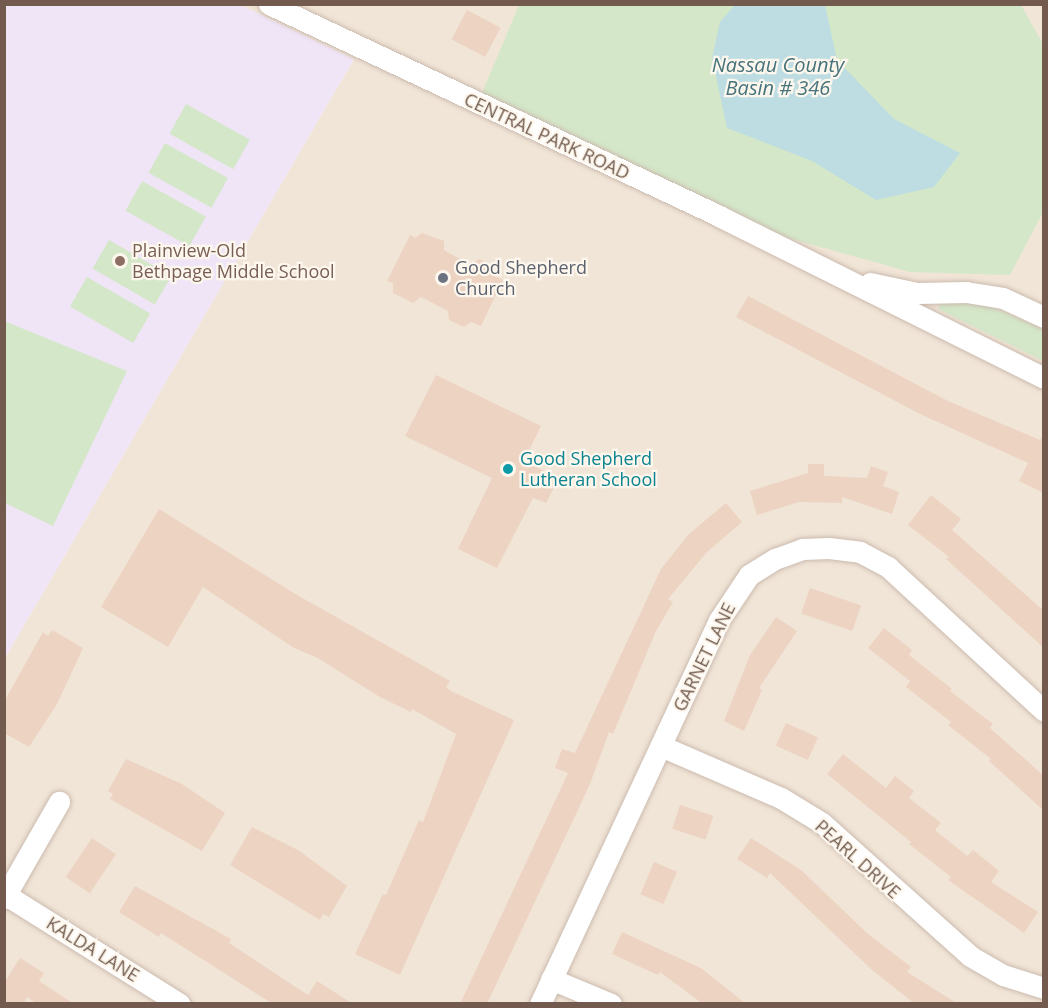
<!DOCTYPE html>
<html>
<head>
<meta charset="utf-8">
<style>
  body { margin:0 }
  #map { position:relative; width:1048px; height:1008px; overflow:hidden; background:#faf3e8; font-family:"Open Sans",sans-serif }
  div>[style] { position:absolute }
  .residential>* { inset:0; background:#f1e5d7 }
  .education>* { inset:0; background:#f0e5f7 }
  .green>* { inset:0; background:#d4e7c8; transform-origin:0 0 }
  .water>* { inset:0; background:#bedde2 }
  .building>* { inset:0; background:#edd3c2; transform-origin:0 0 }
  .roads { filter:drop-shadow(0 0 2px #cbbbaf) drop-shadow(0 0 2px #cbbbaf) }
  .minor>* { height:21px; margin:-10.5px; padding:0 10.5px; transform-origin:10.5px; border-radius:10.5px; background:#fff }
  .dots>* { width:16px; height:16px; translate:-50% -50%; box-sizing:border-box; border:3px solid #fdf7ee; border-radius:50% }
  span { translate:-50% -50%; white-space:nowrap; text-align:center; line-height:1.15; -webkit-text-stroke:4.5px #fdf7ee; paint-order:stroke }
  .street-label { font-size:18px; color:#725b4e }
  .education-label { font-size:18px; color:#785e54 }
  .left { translate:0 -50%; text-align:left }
  .worship-label { font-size:18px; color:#5b616d }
  .culture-label { font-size:18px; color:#0d838f }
  .water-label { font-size:20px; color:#47737c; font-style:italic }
  .frame { position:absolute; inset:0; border:6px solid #725b4e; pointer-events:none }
</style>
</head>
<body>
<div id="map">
  <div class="residential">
    <div style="clip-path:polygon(241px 5px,1043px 5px,1043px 1003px,5px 1004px,5px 658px,354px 59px)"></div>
  </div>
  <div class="education">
    <div style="clip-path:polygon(5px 5px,241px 5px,354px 59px,5px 658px)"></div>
  </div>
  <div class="green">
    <div style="clip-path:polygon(519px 5px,1021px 5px,1043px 44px,1043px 212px,1010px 275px,910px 272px,767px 232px,479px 100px)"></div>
    <div style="left:186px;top:104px;width:73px;height:34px;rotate:29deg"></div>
    <div style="left:165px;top:143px;width:72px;height:34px;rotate:29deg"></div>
    <div style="left:142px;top:181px;width:73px;height:34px;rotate:29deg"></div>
    <div style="left:109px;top:240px;width:72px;height:33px;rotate:30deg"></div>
    <div style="left:87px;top:277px;width:73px;height:34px;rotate:30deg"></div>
    <div style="clip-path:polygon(978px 301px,1043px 329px,1043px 361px,938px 309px,941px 303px)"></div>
    <div style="clip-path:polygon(4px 321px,127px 371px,53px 526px,5px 503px)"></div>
  </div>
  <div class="water">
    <div style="clip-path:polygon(735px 5px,825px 5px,837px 60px,894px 119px,960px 153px,934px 187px,876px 200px,812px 161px,727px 128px,712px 58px,720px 22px)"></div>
  </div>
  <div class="building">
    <div style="left:467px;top:10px;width:38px;height:33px;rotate:28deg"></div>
    <div style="clip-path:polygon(422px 233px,444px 241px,444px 250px,470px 265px,479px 259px,493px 266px,493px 275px,503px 280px,481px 326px,471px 322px,464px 327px,449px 320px,448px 311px,421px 297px,413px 303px,393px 293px,393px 283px,387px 281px,410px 235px,415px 238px)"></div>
    <div style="clip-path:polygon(748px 296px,948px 401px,1040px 440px,1044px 433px,1044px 493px,1019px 481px,1028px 463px,920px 414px,736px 317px)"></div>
    <div style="clip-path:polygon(436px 375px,541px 426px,524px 461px,559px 478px,546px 503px,533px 498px,497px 568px,458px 549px,492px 478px,405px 436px)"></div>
    <div style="clip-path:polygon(808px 464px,824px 464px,824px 476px,867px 478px,871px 466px,888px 472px,883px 486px,899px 492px,892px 514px,842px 497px,842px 503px,799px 502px,757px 515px,750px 491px,808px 473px)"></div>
    <div style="clip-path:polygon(931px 495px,961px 519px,952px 530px,1044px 611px,1044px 648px,946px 559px,949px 557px,908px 525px)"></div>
    <div style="clip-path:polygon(726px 503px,742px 522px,707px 552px,668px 599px,673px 602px,656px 631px,613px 734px,609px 732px,590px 784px,487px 1004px,460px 1004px,568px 773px,555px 768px,562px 749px,575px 753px,661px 569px,689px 534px)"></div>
    <div style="clip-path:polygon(159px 509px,297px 595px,450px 681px,446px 687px,451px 691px,514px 720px,400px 975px,355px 954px,383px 894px,386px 895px,419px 820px,423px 822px,456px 734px,412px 709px,411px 712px,378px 696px,318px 658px,294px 648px,203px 587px,168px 647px,101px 607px)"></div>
    <div style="left:810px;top:588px;width:54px;height:27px;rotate:19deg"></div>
    <div style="clip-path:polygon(776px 617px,797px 631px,759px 688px,762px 690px,744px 731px,724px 721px,750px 655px)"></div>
    <div style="clip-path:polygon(884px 628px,912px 650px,909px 655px,952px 689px,950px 691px,993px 724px,990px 728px,1044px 776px,1044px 811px,989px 761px,991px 759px,948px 725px,951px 722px,906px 687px,910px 681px,868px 648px)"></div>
    <div style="clip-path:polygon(52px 630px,83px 648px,57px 704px,29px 747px,4px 733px,4px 702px,43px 632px,48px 636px)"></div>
    <div style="left:786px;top:723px;width:35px;height:25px;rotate:24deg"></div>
    <div style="clip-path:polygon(843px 754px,886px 788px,895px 776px,914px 791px,909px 798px,941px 823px,935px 830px,967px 856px,973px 850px,999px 871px,991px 882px,1038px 912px,1024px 933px,948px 880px,951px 877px,909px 844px,911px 842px,827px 774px)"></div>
    <div style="clip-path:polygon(126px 759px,182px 784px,225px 813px,202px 851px,110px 799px,113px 794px,108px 791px)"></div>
    <div style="left:680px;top:805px;width:35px;height:25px;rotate:18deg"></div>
    <div style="clip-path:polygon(252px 827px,298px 850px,347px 886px,329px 917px,323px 914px,320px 920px,230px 865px)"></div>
    <div style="left:92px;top:838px;width:29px;height:47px;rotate:34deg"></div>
    <div style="clip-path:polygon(751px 838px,801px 870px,867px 933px,911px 967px,907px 972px,958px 1004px,915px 1004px,871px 969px,770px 873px,767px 878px,737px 859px)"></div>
    <div style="left:654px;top:862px;width:25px;height:35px;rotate:23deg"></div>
    <div style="clip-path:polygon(135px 886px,231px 939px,229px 943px,308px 995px,317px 981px,353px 1004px,273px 1004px,161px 933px,159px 937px,119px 912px)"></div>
    <div style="clip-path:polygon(622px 932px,701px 968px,746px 1004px,703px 1004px,660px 972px,658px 975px,612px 954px)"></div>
    <div style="clip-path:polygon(20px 958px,44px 973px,39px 981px,74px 1004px,37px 1004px,27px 997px,23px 1004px,4px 1004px,4px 983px)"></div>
  </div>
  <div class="roads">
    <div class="minor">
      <div style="left:269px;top:4px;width:497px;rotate:25.2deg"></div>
      <div style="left:719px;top:216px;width:363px;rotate:26.5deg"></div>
      <div style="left:870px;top:283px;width:48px;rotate:12deg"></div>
      <div style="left:917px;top:293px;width:49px;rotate:-1.2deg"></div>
      <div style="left:966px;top:292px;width:37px;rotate:9deg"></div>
      <div style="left:1003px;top:298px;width:45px;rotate:24.9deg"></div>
      <div style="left:661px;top:746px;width:131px;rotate:23.4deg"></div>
      <div style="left:781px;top:798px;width:48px;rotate:31.4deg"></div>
      <div style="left:822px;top:823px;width:199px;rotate:41.9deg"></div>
      <div style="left:970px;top:956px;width:38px;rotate:30deg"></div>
      <div style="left:1003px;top:975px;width:43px;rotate:17.6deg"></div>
      <div style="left:6px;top:895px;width:205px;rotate:32.1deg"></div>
      <div style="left:4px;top:898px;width:111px;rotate:-60.2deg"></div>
      <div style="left:551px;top:979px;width:65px;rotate:22.6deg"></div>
      <div style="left:540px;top:1004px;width:424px;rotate:-65deg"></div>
      <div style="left:719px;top:620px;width:54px;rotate:-56.3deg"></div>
      <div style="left:749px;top:575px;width:31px;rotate:-32deg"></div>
      <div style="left:775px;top:559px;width:29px;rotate:-20deg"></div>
      <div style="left:802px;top:549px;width:27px;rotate:-2deg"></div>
      <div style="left:829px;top:548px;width:31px;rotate:7deg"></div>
      <div style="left:860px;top:552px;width:32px;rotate:28deg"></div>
      <div style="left:888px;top:567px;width:212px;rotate:42.7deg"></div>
    </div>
  </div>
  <div class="dots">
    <div style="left:120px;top:261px;background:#8d6e63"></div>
    <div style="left:443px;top:278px;background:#6b7280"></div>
    <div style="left:508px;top:469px;background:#0f9aa8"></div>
  </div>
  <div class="street-label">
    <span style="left:547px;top:136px;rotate:25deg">CENTRAL PARK ROAD</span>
    <span style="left:704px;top:657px;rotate:-64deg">GARNET LANE</span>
    <span style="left:858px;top:859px;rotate:42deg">PEARL DRIVE</span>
    <span style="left:93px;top:949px;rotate:32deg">KALDA LANE</span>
  </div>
  <div class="education-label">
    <span class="left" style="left:132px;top:261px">Plainview-Old<br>Bethpage Middle School</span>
  </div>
  <div class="worship-label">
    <span class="left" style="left:455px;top:278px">Good Shepherd<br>Church</span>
  </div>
  <div class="culture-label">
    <span class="left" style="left:520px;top:469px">Good Shepherd<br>Lutheran School</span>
  </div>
  <div class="water-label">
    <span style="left:778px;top:76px">Nassau County<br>Basin # 346</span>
  </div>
  <div class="frame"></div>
</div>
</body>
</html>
